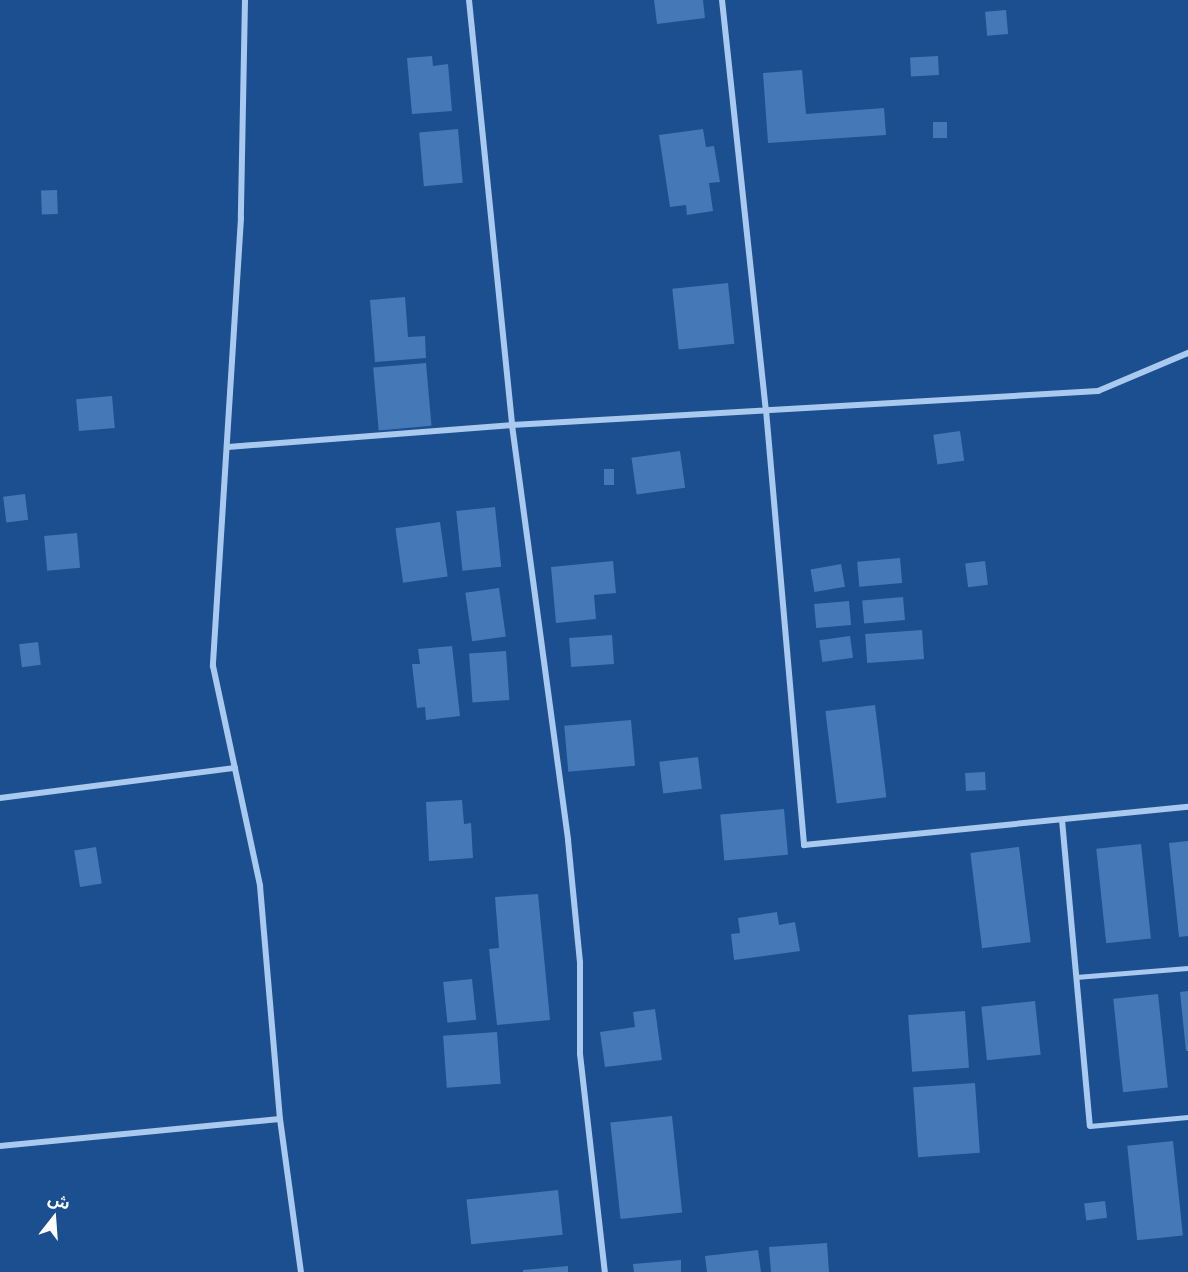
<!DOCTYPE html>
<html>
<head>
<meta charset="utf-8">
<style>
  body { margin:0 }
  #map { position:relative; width:1188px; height:1272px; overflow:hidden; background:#1b4f8f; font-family:"Exo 2","Noto Sans Arabic",sans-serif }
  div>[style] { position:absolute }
  .building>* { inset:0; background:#4478b7; transform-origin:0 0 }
  .service>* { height:4.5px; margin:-2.25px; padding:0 2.25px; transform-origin:2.25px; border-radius:2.25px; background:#a9c9ee }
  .minor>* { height:6px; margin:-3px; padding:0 3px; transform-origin:3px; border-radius:3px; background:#a9c9ee }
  span { translate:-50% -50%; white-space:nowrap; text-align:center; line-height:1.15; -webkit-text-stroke:6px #1b4f8f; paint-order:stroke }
  .north { position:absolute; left:24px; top:1188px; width:60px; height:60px; -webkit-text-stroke:4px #1b4f8f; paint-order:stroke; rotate:17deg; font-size:16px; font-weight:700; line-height:24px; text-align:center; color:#fff }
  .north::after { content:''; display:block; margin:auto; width:21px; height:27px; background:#fff; clip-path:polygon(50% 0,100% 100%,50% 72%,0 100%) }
</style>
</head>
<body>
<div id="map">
  <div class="building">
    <div style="clip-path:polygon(654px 0,703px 0,705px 18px,657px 24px)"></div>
    <div style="left:1006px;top:10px;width:24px;height:21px;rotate:85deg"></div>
    <div style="clip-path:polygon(432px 56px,433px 66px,448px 64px,452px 111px,412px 114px,407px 58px)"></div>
    <div style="left:938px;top:56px;width:19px;height:28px;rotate:87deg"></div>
    <div style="clip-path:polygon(802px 70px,806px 114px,884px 108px,886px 135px,768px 143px,763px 73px)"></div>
    <div style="left:933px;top:122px;width:14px;height:16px"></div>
    <div style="left:458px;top:129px;width:54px;height:39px;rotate:85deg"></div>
    <div style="clip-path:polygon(703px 129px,706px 147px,714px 146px,720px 182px,709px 183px,713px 211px,687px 215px,686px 205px,670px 207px,659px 135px)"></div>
    <div style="left:57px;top:190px;width:24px;height:16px;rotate:88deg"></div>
    <div style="left:728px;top:283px;width:61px;height:56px;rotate:84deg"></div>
    <div style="clip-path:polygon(405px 297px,408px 337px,425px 336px,426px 358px,375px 362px,370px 300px)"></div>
    <div style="left:426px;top:363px;width:63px;height:53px;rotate:85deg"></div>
    <div style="left:112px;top:396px;width:32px;height:36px;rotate:85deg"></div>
    <div style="left:960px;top:431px;width:30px;height:27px;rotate:82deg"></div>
    <div style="left:680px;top:451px;width:37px;height:49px;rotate:82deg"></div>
    <div style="left:604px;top:469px;width:10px;height:16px"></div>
    <div style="left:25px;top:494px;width:26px;height:22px;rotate:83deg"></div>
    <div style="left:495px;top:507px;width:60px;height:39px;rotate:84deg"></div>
    <div style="left:440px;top:522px;width:55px;height:45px;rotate:82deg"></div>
    <div style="left:77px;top:533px;width:35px;height:33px;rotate:85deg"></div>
    <div style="left:900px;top:558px;width:25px;height:43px;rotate:85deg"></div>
    <div style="clip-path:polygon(613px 561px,616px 593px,594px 595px,596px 619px,556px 623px,551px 567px)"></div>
    <div style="left:985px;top:561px;width:24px;height:20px;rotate:83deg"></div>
    <div style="left:841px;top:564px;width:23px;height:31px;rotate:80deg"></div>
    <div style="left:499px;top:588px;width:49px;height:34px;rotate:82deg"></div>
    <div style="left:903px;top:597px;width:23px;height:41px;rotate:85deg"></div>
    <div style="left:849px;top:601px;width:24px;height:35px;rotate:85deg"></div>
    <div style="left:922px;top:630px;width:29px;height:57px;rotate:86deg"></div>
    <div style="left:612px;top:635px;width:29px;height:43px;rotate:86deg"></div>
    <div style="left:850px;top:636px;width:22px;height:31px;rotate:82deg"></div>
    <div style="left:38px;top:642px;width:23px;height:19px;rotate:83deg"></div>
    <div style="clip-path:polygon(452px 646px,460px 716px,426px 720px,425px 707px,417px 708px,412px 664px,420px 664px,418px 649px)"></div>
    <div style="left:506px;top:651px;width:49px;height:37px;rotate:86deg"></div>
    <div style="left:875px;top:705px;width:93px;height:50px;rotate:83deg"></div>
    <div style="left:631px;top:720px;width:46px;height:67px;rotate:85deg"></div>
    <div style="left:698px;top:757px;width:32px;height:39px;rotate:83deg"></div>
    <div style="left:985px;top:772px;width:18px;height:20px;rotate:87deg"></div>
    <div style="clip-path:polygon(462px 800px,464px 824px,471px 823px,473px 858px,429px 861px,426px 802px)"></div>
    <div style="left:784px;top:809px;width:46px;height:64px;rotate:85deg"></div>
    <div style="clip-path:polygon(1188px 841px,1188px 936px,1179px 937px,1169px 843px)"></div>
    <div style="left:1141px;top:844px;width:95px;height:45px;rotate:84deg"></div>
    <div style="left:96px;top:847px;width:37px;height:22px;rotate:81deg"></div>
    <div style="left:1019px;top:847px;width:96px;height:49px;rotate:83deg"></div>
    <div style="clip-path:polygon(538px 894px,550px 1020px,497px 1025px,489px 949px,499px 948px,495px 897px)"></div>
    <div style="clip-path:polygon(777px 912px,779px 925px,795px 922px,800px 951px,734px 960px,731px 934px,740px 933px,738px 918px)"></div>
    <div style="left:472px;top:979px;width:41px;height:29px;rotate:84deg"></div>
    <div style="clip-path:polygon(1188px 991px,1188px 1051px,1186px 1051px,1180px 992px)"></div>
    <div style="left:1158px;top:994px;width:94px;height:45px;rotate:84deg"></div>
    <div style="left:1035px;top:1001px;width:54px;height:54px;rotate:84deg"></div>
    <div style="clip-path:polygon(655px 1009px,662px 1060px,605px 1067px,600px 1032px,635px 1027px,633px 1012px)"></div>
    <div style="left:965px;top:1011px;width:57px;height:57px;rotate:86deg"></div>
    <div style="left:497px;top:1032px;width:52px;height:54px;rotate:86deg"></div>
    <div style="left:975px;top:1083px;width:70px;height:62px;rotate:86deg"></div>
    <div style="left:672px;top:1116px;width:97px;height:62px;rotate:84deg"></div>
    <div style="left:1173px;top:1141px;width:95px;height:46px;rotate:84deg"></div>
    <div style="left:558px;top:1190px;width:45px;height:92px;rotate:84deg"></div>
    <div style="left:1105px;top:1201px;width:17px;height:21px;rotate:83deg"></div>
    <div style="clip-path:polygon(827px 1243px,829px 1272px,771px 1272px,769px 1247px)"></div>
    <div style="clip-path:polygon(758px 1250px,761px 1272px,707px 1272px,705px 1256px)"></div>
    <div style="clip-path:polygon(681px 1260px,681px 1272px,634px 1272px,633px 1264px)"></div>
    <div style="clip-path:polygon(568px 1266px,568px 1272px,523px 1272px,523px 1270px)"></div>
  </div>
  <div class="service">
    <div style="left:1076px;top:977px;width:112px;rotate:-4.6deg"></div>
    <div style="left:1090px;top:1126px;width:98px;rotate:-5.2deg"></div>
  </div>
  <div class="minor">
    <div style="left:245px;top:0;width:218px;rotate:91.1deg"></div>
    <div style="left:241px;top:218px;width:449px;rotate:93.6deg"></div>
    <div style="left:213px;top:666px;width:225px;rotate:77.9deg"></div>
    <div style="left:260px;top:886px;width:234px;rotate:85.1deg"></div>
    <div style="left:280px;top:1119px;width:154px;rotate:82.2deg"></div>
    <div style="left:469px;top:0;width:427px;rotate:84.2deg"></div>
    <div style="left:512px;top:425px;width:419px;rotate:82.3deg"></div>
    <div style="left:568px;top:840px;width:123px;rotate:84.4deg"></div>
    <div style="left:580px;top:962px;width:92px;rotate:90deg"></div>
    <div style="left:580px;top:1054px;width:219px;rotate:83.5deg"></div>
    <div style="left:722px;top:0;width:412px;rotate:83.9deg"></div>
    <div style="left:766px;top:410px;width:437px;rotate:85deg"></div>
    <div style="left:804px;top:845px;width:386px;rotate:-5.7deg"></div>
    <div style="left:228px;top:447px;width:285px;rotate:-4.4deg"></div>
    <div style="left:512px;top:425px;width:587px;rotate:-3.32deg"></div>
    <div style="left:1098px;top:391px;width:98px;rotate:-22.9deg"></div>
    <div style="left:0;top:798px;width:237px;rotate:-7.3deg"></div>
    <div style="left:1062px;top:820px;width:307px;rotate:84.8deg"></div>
    <div style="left:0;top:1146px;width:281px;rotate:-5.5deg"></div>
  </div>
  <div class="north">ش</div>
</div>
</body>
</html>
